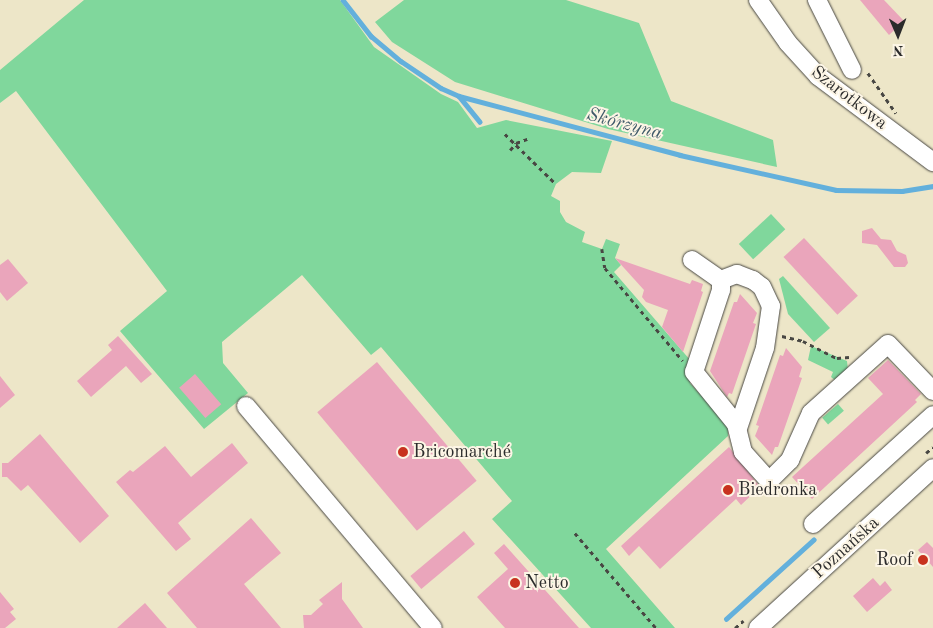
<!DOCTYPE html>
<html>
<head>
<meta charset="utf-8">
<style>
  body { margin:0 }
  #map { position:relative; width:933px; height:628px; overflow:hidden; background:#ede6c8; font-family:"Old Standard TT",serif }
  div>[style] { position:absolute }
  .green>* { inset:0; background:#80d79c; transform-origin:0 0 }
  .stream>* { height:4.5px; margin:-2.25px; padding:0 2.25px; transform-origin:2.25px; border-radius:2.25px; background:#63b0dc }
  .building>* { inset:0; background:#eaa5bb; transform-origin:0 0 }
  .path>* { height:2.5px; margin-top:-1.25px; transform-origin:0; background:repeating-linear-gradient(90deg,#484743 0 4px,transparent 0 8px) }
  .roads { filter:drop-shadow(0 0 1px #484743) drop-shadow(0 0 1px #484743) }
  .minor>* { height:18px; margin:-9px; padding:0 9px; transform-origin:9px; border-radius:9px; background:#fff }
  .dots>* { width:14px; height:14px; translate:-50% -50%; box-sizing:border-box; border:2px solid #fcf5e5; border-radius:50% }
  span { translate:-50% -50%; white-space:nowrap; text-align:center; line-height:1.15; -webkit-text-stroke:4px #fcf5e5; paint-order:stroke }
  .street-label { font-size:18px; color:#2b2b2b }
  .poi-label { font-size:18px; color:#2b2b2b }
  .left { translate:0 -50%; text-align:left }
  .right { translate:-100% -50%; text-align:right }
  .water-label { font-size:19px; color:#3f5a69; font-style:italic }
  .north { position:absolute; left:873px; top:10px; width:50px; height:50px; -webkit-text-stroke:4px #fcf5e5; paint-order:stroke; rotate:179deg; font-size:14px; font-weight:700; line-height:20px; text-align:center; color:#2b2b2b }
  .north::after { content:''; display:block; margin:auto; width:18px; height:22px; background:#2b2b2b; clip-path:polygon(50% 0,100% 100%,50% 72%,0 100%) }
</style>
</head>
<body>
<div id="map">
  <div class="green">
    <div style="clip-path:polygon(84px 0,340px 0,374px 47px,441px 94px,458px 102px,477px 128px,506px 120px,612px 141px,601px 173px,572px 172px,556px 184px,551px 196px,560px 201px,560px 212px,566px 222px,585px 232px,582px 242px,602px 249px,606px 239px,620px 244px,615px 258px,621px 265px,614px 272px,691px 361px,690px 383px,728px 425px,728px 436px,606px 549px,675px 628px,591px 628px,492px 519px,512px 501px,381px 347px,371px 355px,302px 275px,222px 342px,223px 363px,248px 393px,204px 429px,120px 331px,167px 291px,16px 91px,0 103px,0 70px)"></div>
    <div style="clip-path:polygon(404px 0,566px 0,639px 23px,671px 101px,773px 140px,777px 167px,608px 129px,455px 82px,392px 42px,375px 22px)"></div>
    <div style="left:771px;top:214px;width:21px;height:44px;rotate:47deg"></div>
    <div style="clip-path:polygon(783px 276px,830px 328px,814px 342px,788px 314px,779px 279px)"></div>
    <div style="clip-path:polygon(811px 346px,847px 361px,848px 370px,836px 381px,831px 377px,833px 372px,808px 360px)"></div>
    <div style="left:838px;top:404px;width:9px;height:21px;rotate:49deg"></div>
  </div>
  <div class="stream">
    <div style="left:343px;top:0;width:46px;rotate:52.1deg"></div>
    <div style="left:371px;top:36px;width:39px;rotate:40deg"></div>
    <div style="left:401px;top:61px;width:48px;rotate:34deg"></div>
    <div style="left:441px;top:88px;width:20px;rotate:24deg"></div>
    <div style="left:459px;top:96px;width:229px;rotate:14.9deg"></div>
    <div style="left:680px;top:155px;width:160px;rotate:12.6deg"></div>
    <div style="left:836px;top:190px;width:66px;rotate:0.9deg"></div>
    <div style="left:902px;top:191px;width:31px;rotate:-9deg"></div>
    <div style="left:459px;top:96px;width:33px;rotate:51deg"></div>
    <div style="left:726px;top:619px;width:118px;rotate:-42.2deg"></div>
  </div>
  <div class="building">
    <div style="clip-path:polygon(860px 0,884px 0,904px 21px,889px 35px)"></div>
    <div style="clip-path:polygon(872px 228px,881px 239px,891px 240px,897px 251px,906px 255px,908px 263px,905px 267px,894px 267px,877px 245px,862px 243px,862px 231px)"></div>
    <div style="left:804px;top:238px;width:79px;height:28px;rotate:47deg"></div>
    <div style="clip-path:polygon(615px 258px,690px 284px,692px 280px,703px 284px,701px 291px,703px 292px,683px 352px,662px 327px,668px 310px,646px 302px,642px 297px,644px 290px)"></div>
    <div style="clip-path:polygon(8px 259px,28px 283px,7px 301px,0 292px,0 265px)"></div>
    <div style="clip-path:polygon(740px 294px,757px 313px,753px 323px,756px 324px,732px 394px,729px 393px,727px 397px,710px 371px,734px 302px,737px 302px)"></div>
    <div style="clip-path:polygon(118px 336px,152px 374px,141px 383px,126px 366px,91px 397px,77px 381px,112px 350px,108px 345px)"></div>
    <div style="clip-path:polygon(786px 348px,802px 367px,799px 377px,802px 378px,778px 447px,775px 447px,772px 455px,755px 436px,759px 426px,756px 425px,780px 355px,783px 356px)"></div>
    <div style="clip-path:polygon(888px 360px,921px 394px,915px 400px,917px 402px,812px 499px,792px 477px,883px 394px,868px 378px)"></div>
    <div style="left:377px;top:362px;width:155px;height:78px;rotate:50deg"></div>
    <div style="left:195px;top:374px;width:40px;height:21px;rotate:49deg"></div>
    <div style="clip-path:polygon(0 376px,15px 395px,0 408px)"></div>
    <div style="clip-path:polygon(40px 434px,109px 516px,80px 543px,28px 485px,21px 491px,7px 477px,2px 477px,2px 463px,8px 463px)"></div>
    <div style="clip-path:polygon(232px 443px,248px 463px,178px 523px,191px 539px,176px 551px,116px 482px,130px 470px,133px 472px,165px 446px,191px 477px)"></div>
    <div style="clip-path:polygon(729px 447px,760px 487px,741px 505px,736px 499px,660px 569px,639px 546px,629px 556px,621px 546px)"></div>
    <div style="clip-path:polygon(251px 518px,281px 553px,244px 584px,281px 628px,197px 628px,167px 593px)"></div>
    <div style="left:464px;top:531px;width:17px;height:70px;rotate:50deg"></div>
    <div style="clip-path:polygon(927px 542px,933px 548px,933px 567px,918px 550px)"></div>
    <div style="clip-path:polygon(504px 544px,579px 628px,505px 628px,477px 597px,508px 569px,494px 553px)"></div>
    <div style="clip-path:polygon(873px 578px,880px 586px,885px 581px,892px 590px,867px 612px,853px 596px)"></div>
    <div style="clip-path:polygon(342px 582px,342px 599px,363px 628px,304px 628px,303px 615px,311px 615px,323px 604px,319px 600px)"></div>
    <div style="clip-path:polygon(0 592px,14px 609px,10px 612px,16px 619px,5px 628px,0 628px)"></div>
    <div style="clip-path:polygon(145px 603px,167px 628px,117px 628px)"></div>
  </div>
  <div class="path">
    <div style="left:868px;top:73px;width:49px;rotate:55deg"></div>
    <div style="left:505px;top:134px;width:71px;rotate:44.4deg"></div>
    <div style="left:510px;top:150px;width:9px;rotate:-49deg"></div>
    <div style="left:516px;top:143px;width:12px;rotate:-20deg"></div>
    <div style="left:602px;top:249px;width:19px;rotate:81deg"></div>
    <div style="left:605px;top:268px;width:121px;rotate:50deg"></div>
    <div style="left:782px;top:336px;width:22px;rotate:13deg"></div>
    <div style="left:803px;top:341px;width:38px;rotate:27deg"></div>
    <div style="left:837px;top:358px;width:12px;rotate:-5deg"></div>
    <div style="left:926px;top:453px;width:9px;rotate:-41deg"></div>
    <div style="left:575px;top:533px;width:125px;rotate:49.5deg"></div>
    <div style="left:735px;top:628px;width:11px;rotate:-41deg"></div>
  </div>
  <div class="roads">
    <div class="minor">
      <div style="left:758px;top:0;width:52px;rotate:55.1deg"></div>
      <div style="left:788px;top:43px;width:45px;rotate:47.7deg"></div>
      <div style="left:818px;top:76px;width:144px;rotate:36.8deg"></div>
      <div style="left:817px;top:0;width:78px;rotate:63.4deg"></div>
      <div style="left:692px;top:260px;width:35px;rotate:35deg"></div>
      <div style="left:721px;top:280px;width:10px;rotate:90deg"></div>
      <div style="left:721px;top:290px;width:86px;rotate:108.2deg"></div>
      <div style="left:694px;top:372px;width:67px;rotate:51.1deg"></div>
      <div style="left:736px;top:424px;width:29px;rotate:76deg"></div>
      <div style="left:743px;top:452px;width:39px;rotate:48deg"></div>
      <div style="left:769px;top:481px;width:30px;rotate:-45deg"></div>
      <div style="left:790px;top:460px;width:51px;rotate:-65.9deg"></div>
      <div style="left:811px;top:413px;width:103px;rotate:-41.9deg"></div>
      <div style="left:888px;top:344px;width:65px;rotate:46.2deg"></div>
      <div style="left:721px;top:280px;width:17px;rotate:-21deg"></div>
      <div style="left:737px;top:274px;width:17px;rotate:21deg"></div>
      <div style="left:753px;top:280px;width:11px;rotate:38deg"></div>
      <div style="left:762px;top:287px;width:21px;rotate:65deg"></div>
      <div style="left:771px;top:306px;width:42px;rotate:98.1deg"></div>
      <div style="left:765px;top:348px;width:84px;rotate:108.6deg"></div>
      <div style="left:246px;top:406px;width:290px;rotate:49.9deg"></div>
      <div style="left:813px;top:524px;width:162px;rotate:-42.2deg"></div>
      <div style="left:758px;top:628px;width:237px;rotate:-42.4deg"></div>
    </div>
  </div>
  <div class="dots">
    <div style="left:403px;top:452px;background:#c8321e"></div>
    <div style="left:728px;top:490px;background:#c8321e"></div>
    <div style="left:923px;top:560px;background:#c8321e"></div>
    <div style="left:515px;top:583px;background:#c8321e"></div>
  </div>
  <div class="street-label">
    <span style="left:849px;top:98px;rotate:38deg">Szarotkowa</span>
    <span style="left:846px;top:548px;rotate:-42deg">Poznańska</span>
  </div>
  <div class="poi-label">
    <span class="left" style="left:413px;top:452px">Bricomarché</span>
    <span class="left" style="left:738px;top:490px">Biedronka</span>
    <span class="right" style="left:913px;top:560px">Roof</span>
    <span class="left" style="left:525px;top:583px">Netto</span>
  </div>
  <div class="water-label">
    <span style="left:624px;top:125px;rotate:15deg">Skórzyna</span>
  </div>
  <div class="north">N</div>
</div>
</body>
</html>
